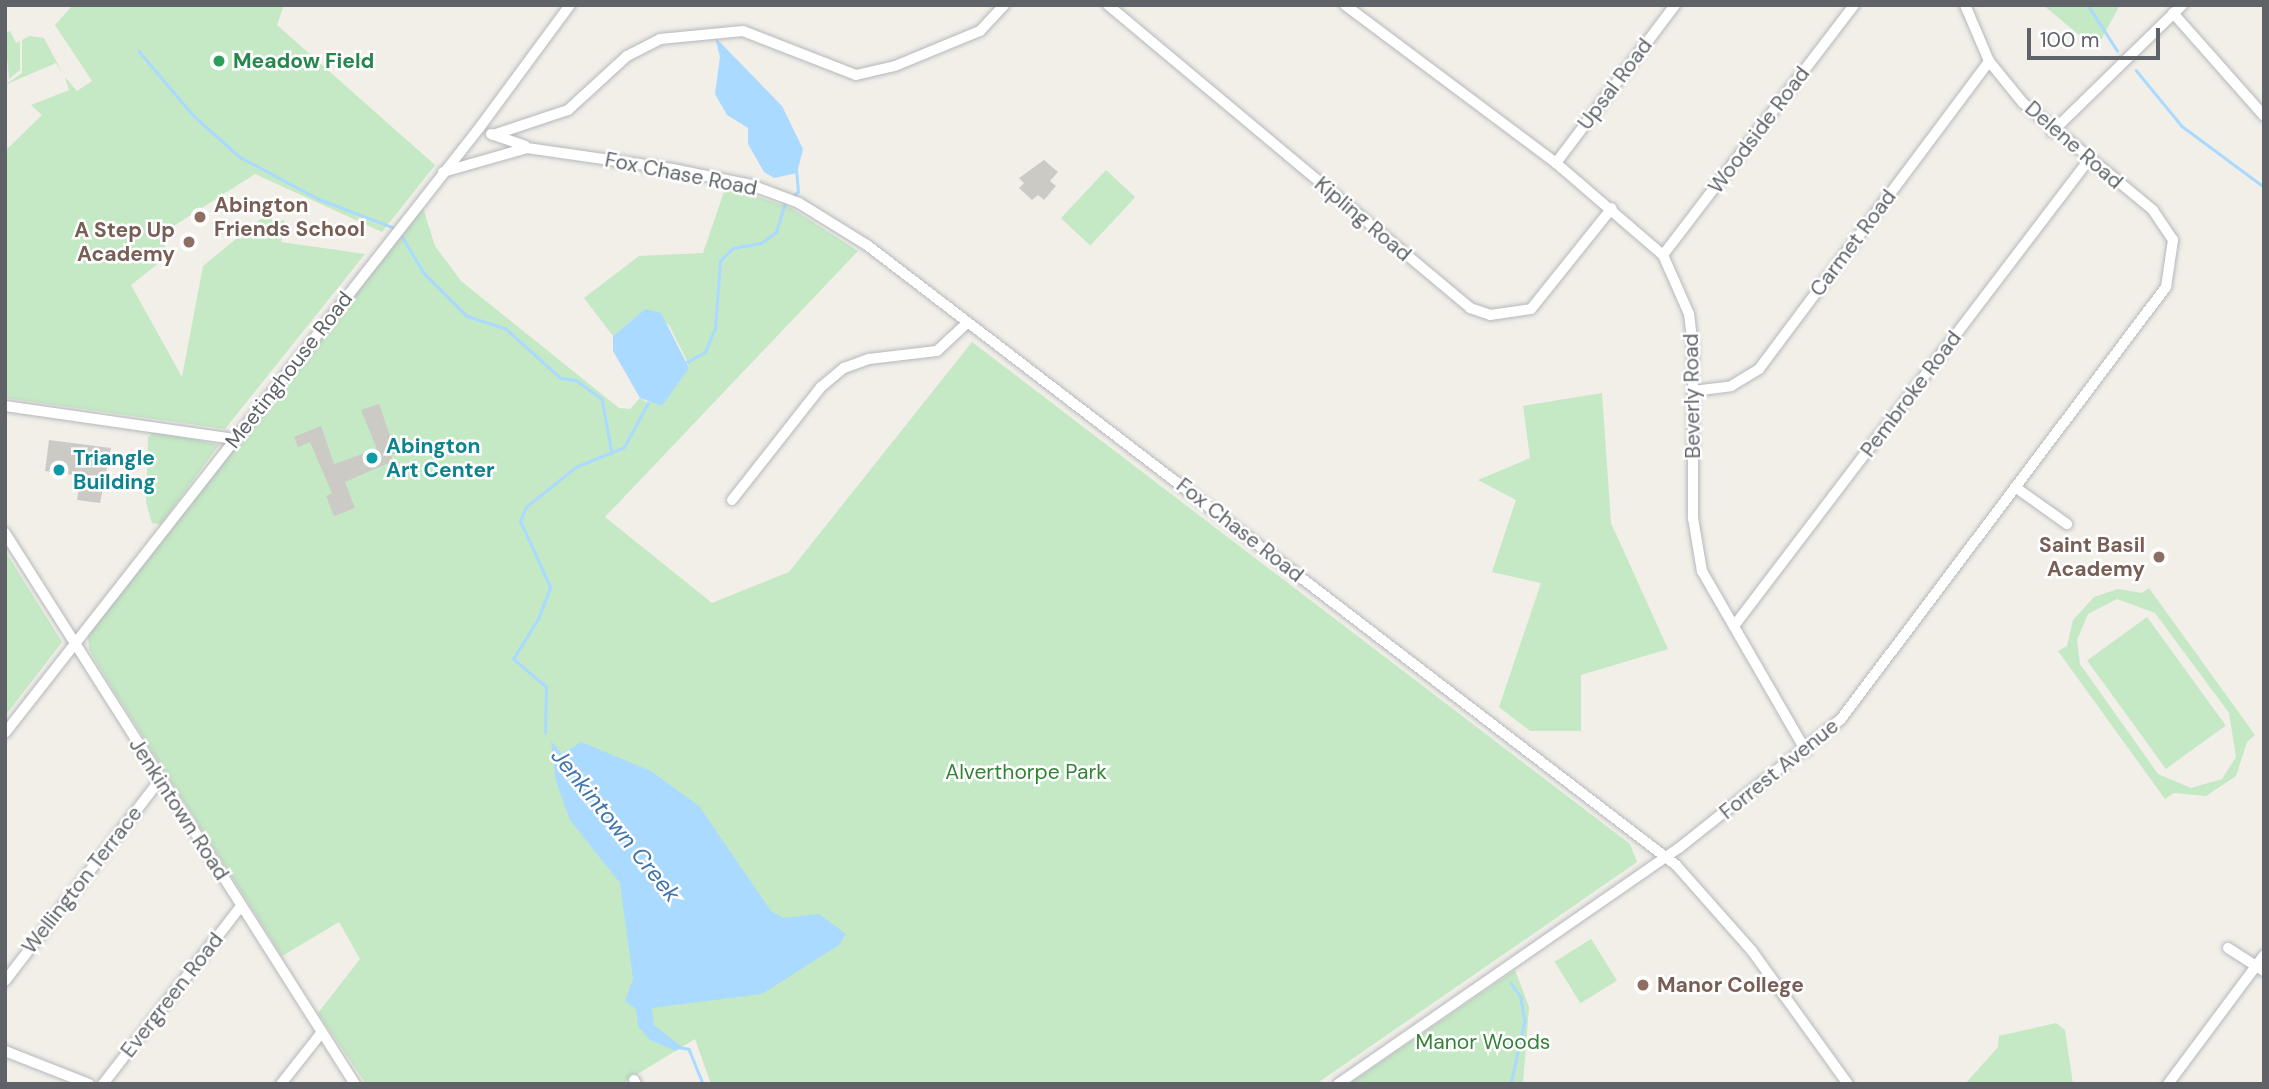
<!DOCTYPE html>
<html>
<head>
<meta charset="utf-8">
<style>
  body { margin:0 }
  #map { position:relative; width:2269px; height:1089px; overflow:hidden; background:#f1efe8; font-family:"DM Sans",sans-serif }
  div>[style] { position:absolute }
  .green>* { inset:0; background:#c5e8c5; transform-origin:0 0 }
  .water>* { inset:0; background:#aadaff }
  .stream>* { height:2.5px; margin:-1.25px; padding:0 1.25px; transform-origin:1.25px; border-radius:1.25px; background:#aadaff }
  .building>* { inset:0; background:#cccac5 }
  .roads { filter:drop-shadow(0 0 2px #b5b8bc) drop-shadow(0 0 2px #b5b8bc) }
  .minor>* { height:10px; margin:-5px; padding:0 5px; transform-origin:5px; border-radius:5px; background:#fff }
  .dots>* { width:19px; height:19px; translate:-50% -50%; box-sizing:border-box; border:4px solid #fff; border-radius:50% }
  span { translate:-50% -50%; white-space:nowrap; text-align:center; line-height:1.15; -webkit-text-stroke:5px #fff; paint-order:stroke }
  .leisure-label { font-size:21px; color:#27864d; font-weight:700 }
  .left { translate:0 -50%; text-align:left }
  .street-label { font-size:21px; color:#5f6368 }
  .education-label { font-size:21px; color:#785e54; font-weight:700 }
  .right { translate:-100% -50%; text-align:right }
  .culture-label { font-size:21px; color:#0d838f; font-weight:700 }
  .park-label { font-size:21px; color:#348238 }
  .water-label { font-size:23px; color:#4174aa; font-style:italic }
  .frame { position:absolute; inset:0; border:7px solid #5f6368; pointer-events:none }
  .scale { position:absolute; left:2027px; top:28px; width:133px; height:32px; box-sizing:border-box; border:4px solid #5f6368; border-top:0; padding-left:9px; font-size:21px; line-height:24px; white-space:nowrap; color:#5f6368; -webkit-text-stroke:5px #fff; paint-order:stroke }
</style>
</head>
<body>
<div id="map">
  <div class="green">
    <div style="clip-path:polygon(73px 5px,284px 5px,277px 25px,435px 165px,382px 232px,255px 174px,158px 236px,170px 254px,131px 285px,182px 377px,203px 266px,263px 217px,285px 221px,281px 242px,365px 254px,225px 429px,5px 398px,5px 151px,42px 115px,31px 105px,69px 90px,65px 77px,77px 91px,92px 81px,55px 25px)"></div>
    <div style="clip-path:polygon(2043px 5px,2120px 5px,2096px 49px)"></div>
    <div style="clip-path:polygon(10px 31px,16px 43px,20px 41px,20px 70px,9px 79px,5px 33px)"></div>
    <div style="clip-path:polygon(30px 36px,44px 38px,63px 74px,56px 63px,5px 85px,22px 73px,22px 40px)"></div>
    <div style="left:1106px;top:170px;width:40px;height:66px;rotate:43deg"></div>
    <div style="clip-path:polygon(726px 186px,791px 208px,858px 251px,605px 517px,712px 603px,789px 572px,972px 342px,1630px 844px,1637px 862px,1316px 1084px,711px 1084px,695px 1039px,621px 1084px,366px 1084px,318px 1013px,360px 959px,339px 922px,282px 956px,114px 691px,89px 650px,88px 635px,423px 208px,435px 246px,461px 281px,619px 408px,630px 409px,640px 398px,648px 403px,689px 368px,686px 359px,669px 325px,645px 309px,613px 336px,584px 298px,639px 256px,703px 253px)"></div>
    <div style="clip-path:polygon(1602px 393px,1611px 523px,1668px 649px,1581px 675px,1581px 731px,1530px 731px,1499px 707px,1541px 583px,1492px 572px,1516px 500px,1478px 480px,1530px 458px,1523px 406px)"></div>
    <div style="clip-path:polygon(156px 431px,219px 445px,161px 524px,152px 523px,146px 502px,148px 437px)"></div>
    <div style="clip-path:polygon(5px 551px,62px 642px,5px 716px)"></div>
    <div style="clip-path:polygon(evenodd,2149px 588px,2255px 735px,2247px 742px,2236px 776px,2206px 796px,2174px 793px,2165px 799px,2058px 651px,2067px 646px,2073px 620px,2094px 597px,2118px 589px,2142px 593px,2149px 588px,2117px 599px,2155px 613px,2229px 713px,2236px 757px,2222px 779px,2191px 788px,2158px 774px,2080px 664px,2077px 640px,2088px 614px,2117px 599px)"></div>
    <div style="left:2147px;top:617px;width:134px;height:74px;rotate:54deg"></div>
    <div style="left:1591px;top:939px;width:49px;height:43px;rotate:58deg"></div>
    <div style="clip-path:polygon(1515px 970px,1529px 1007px,1523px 1084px,1349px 1084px)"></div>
    <div style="clip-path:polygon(2056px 1023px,2065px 1030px,2073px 1084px,1965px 1084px,1998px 1047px,1999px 1036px)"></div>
  </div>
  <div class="water">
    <div style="clip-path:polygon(715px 37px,782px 106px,803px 149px,797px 173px,774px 178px,764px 172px,748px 144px,748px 128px,727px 115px,715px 94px,720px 57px)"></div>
    <div style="clip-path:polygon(645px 309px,661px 313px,689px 368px,662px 406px,640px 398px,613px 351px,613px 336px)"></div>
    <div style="clip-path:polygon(551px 741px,562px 754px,581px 742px,651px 771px,699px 806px,771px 911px,783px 918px,819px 914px,846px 934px,839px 945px,762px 994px,652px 1008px,654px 1025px,682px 1047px,676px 1051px,650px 1040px,638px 1026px,636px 1009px,625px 1001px,633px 979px,620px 883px,570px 820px,556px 781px)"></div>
  </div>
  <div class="stream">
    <div style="left:2088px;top:5px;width:54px;rotate:57.2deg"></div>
    <div style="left:139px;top:51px;width:85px;rotate:49.8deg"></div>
    <div style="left:194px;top:116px;width:62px;rotate:41.7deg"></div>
    <div style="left:240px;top:157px;width:89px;rotate:28deg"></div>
    <div style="left:319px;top:199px;width:81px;rotate:20.9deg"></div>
    <div style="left:2136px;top:70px;width:72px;rotate:50.6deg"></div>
    <div style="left:2182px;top:126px;width:102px;rotate:36.6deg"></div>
    <div style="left:793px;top:196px;width:6px;rotate:-39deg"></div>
    <div style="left:798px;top:192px;width:21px;rotate:-95deg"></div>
    <div style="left:400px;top:233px;width:47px;rotate:59deg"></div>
    <div style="left:424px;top:273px;width:61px;rotate:45deg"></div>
    <div style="left:467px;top:316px;width:40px;rotate:18deg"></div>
    <div style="left:505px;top:328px;width:75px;rotate:41.8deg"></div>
    <div style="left:561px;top:378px;width:15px;rotate:8deg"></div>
    <div style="left:576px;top:380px;width:32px;rotate:36deg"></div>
    <div style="left:602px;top:399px;width:55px;rotate:79.5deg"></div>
    <div style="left:687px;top:362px;width:21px;rotate:-29deg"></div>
    <div style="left:705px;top:352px;width:26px;rotate:-67deg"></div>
    <div style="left:715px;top:328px;width:67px;rotate:-85.7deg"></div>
    <div style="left:720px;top:261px;width:18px;rotate:-45deg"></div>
    <div style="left:733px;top:248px;width:28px;rotate:-10deg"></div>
    <div style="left:761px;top:243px;width:19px;rotate:-36deg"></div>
    <div style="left:776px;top:232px;width:31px;rotate:-73deg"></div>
    <div style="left:545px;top:733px;width:46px;rotate:-88.8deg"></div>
    <div style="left:546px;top:687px;width:43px;rotate:-139.7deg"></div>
    <div style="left:513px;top:659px;width:47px;rotate:-58deg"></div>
    <div style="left:538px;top:619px;width:34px;rotate:-69deg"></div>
    <div style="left:550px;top:587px;width:72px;rotate:-114.4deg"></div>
    <div style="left:520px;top:521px;width:15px;rotate:-67deg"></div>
    <div style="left:526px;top:507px;width:64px;rotate:-38.7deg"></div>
    <div style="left:576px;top:467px;width:52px;rotate:-22.6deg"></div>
    <div style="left:624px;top:447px;width:50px;rotate:-61.4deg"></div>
    <div style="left:1511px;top:983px;width:17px;rotate:54deg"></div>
    <div style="left:1521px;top:997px;width:24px;rotate:81deg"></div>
    <div style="left:1525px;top:1021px;width:65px;rotate:102.5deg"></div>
    <div style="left:678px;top:1047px;width:11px;rotate:10deg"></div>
    <div style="left:689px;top:1049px;width:38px;rotate:68deg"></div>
  </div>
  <div class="building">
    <div style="clip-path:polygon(1044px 160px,1058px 172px,1050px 181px,1056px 186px,1044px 200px,1038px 195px,1032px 200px,1019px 188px,1024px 183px,1019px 178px)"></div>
    <div style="clip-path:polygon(379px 404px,396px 453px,391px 455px,393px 461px,345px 482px,355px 508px,334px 516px,326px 496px,332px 493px,310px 442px,298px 447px,294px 437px,321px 426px,334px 464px,377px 449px,361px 410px)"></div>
    <div style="clip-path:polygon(49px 440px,111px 448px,100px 503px,77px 500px,81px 476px,45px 471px)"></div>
  </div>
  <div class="roads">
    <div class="minor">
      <div style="left:1108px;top:5px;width:472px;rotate:39.9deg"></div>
      <div style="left:1470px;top:308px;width:21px;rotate:19deg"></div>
      <div style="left:1490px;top:315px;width:41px;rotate:-8.3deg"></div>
      <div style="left:1531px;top:309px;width:129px;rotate:-51.3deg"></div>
      <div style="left:1345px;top:5px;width:264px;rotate:36.8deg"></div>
      <div style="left:1556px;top:163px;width:141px;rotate:40.7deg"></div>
      <div style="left:1663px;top:255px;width:64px;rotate:66.2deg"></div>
      <div style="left:1689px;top:314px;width:34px;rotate:83deg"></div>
      <div style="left:1693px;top:348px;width:170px;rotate:90deg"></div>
      <div style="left:1693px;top:518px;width:54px;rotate:80.4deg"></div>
      <div style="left:1702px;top:571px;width:208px;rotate:60deg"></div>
      <div style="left:2173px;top:13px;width:137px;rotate:48.5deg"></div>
      <div style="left:2052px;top:132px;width:182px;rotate:-44.3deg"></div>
      <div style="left:491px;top:134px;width:36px;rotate:19deg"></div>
      <div style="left:493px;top:135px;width:79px;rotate:-18.4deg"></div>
      <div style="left:568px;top:110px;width:80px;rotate:-42.5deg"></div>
      <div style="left:627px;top:56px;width:37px;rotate:-27deg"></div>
      <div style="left:660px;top:39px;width:83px;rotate:-5.5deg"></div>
      <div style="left:743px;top:31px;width:121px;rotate:21.3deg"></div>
      <div style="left:856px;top:75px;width:40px;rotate:-13deg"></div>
      <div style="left:895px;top:66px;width:92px;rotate:-22.4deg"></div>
      <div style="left:980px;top:31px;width:35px;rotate:-47deg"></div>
      <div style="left:1556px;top:163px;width:198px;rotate:-53deg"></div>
      <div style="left:443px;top:172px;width:87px;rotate:-15.9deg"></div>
      <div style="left:527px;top:148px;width:147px;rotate:8.2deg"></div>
      <div style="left:672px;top:169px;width:81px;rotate:11.4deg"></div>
      <div style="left:751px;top:185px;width:51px;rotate:20.6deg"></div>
      <div style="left:799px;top:203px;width:80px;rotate:31.7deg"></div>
      <div style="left:867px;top:245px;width:1019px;rotate:37.47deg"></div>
      <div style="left:1676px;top:865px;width:115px;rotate:48.5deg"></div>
      <div style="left:1752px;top:951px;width:164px;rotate:54.2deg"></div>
      <div style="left:1663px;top:255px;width:315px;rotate:-52.6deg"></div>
      <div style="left:1693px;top:391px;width:38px;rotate:-7deg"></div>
      <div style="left:1731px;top:386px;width:33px;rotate:-31deg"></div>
      <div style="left:1759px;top:369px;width:384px;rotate:-53.2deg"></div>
      <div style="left:5px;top:406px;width:232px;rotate:8.2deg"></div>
      <div style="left:2015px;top:487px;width:64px;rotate:35.4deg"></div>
      <div style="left:732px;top:500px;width:144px;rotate:-51.8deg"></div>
      <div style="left:821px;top:387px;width:30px;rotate:-40deg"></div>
      <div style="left:844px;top:368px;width:27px;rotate:-20deg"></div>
      <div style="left:869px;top:359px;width:68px;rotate:-6.7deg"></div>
      <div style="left:937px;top:351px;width:42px;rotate:-43.1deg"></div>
      <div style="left:5px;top:533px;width:653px;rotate:57.58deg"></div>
      <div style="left:1734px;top:626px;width:584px;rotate:-52.72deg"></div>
      <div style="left:5px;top:733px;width:770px;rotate:-51.91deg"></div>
      <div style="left:480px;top:127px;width:152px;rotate:-53.6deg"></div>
      <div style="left:2228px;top:948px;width:43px;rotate:32.6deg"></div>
      <div style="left:5px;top:981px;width:254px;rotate:-52.4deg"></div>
      <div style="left:5px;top:1051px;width:90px;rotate:21.4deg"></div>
      <div style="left:634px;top:1080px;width:4px;rotate:63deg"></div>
      <div style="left:103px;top:1084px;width:225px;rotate:-52.2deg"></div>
      <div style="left:281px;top:1084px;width:66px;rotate:-51.7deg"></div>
      <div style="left:1338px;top:1084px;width:415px;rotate:-34.7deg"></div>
      <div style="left:1679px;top:848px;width:207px;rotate:-38.5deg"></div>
      <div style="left:1841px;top:719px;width:541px;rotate:-53.05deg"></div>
      <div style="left:2166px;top:287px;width:48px;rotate:-81.5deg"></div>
      <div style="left:2173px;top:240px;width:36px;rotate:-124deg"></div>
      <div style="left:2153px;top:210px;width:168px;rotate:-140.5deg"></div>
      <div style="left:2023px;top:103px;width:54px;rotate:-129deg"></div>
      <div style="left:1989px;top:61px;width:61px;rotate:-113.2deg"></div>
      <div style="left:2168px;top:1084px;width:161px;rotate:-53.3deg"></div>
    </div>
  </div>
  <div class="dots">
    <div style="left:219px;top:61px;background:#2e9e5b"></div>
    <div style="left:200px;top:217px;background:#8d6e63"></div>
    <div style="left:189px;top:242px;background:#8d6e63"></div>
    <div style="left:372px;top:458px;background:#0f9aa8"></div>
    <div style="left:59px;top:470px;background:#0f9aa8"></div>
    <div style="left:2159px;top:557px;background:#8d6e63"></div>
    <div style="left:1643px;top:985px;background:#8d6e63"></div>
  </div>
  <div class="leisure-label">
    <span class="left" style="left:233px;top:61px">Meadow Field</span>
  </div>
  <div class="street-label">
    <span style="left:1615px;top:84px;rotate:-53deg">Upsal Road</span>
    <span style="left:1759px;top:130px;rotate:-53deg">Woodside Road</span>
    <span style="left:2074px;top:145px;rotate:41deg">Delene Road</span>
    <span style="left:681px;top:174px;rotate:11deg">Fox Chase Road</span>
    <span style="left:1363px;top:219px;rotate:40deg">Kipling Road</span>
    <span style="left:1853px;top:243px;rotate:-53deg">Carmet Road</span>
    <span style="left:289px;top:370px;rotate:-52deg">Meetinghouse Road</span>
    <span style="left:1911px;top:394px;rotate:-53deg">Pembroke Road</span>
    <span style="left:1692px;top:396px;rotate:-91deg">Beverly Road</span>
    <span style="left:1240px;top:530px;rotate:38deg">Fox Chase Road</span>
    <span style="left:1779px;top:769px;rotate:-39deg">Forrest Avenue</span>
    <span style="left:179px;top:809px;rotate:57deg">Jenkintown Road</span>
    <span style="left:82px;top:880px;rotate:-52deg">Wellington Terrace</span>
    <span style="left:172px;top:995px;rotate:-52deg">Evergreen Road</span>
  </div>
  <div class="education-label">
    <span class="left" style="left:214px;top:217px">Abington<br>Friends School</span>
    <span class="right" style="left:175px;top:242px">A Step Up<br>Academy</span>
    <span class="right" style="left:2145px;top:557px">Saint Basil<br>Academy</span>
    <span class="left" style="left:1657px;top:985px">Manor College</span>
  </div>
  <div class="culture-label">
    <span class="left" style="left:386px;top:458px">Abington<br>Art Center</span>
    <span class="left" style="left:73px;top:470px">Triangle<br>Building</span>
  </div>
  <div class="park-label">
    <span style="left:1026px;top:772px">Alverthorpe Park</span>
    <span style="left:1483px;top:1042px">Manor Woods</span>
  </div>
  <div class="water-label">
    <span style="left:616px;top:825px;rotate:51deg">Jenkintown Creek</span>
  </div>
  <div class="frame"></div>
  <div class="scale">100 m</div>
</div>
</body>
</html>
